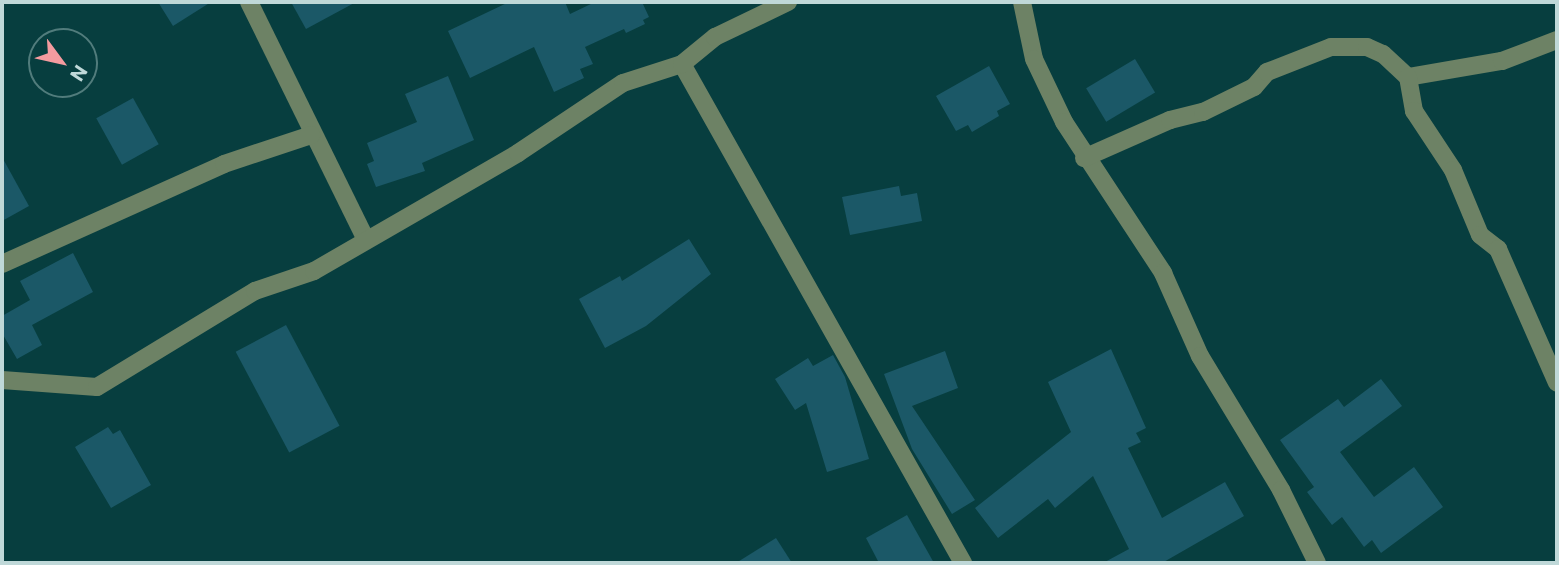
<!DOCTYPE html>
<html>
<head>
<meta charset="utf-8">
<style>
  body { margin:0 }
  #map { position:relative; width:1559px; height:565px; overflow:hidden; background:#073e3f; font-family:Commissioner,sans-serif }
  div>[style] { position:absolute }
  .building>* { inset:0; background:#1b5867; transform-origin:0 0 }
  .minor>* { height:18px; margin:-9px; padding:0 9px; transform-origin:9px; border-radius:9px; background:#6d8265 }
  span { translate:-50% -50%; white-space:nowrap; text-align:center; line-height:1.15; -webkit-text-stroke:5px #073e3f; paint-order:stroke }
  .frame { position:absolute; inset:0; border:4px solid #bfd8d8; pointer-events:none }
  .north { position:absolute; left:28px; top:28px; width:70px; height:70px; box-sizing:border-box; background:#073e3f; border:2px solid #517c7c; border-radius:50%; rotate:123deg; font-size:19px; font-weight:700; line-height:28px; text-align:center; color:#bfd8d8 }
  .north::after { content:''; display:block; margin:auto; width:24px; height:32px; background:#f49b9f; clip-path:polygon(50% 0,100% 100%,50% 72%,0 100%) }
</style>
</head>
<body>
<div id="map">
  <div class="building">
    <div style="clip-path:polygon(158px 2px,211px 2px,173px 26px)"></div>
    <div style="clip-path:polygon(291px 2px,356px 2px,306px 29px)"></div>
    <div style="clip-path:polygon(509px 2px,565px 2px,570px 14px,595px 2px,642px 2px,649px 17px,643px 20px,645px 24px,626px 33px,624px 29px,585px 47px,593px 64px,580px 69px,584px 78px,554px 92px,534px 47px,470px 78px,448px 31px)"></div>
    <div style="left:1135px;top:59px;width:39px;height:57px;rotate:59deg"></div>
    <div style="clip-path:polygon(989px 66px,1010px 104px,997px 111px,999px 116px,972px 132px,968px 125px,956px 131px,936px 96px)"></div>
    <div style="clip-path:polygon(448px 76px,474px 140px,422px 163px,425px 171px,376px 187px,367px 164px,374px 161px,367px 143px,417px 122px,405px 94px)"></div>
    <div style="left:133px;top:98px;width:53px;height:42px;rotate:61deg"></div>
    <div style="clip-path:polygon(2px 157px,29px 206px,2px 221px)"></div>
    <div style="clip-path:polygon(899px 186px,901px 196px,917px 193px,922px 221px,850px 235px,842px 197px)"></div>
    <div style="clip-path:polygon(689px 239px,711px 274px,646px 326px,605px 348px,579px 299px,620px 276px,622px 281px)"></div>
    <div style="clip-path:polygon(73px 253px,93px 292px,32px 325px,42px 345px,17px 359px,2px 333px,2px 316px,30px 300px,20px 281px)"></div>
    <div style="left:286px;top:325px;width:114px;height:57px;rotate:62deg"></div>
    <div style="clip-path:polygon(1111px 349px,1146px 428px,1136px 433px,1141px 442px,1128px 448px,1162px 518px,1225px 482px,1244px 516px,1162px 563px,1103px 563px,1129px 549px,1093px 476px,1055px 508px,1048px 499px,998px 538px,975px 508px,1071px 432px,1048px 382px)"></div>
    <div style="clip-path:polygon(945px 351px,958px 388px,912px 406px,975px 500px,952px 514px,912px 449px,884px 374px)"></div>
    <div style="clip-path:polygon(833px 355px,845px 377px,869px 459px,827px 472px,806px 403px,795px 410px,775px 379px,808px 358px,813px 366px)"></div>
    <div style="clip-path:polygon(1381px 379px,1402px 406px,1340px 452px,1374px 497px,1414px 467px,1443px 507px,1381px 553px,1372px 540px,1364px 547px,1342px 517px,1332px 525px,1307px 492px,1314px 487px,1280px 440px,1338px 399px,1344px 407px)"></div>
    <div style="clip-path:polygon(108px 427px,113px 434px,120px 430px,151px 485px,111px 508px,75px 447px)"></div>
    <div style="clip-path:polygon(907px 515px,934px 563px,879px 563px,866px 538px)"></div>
    <div style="clip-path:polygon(776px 538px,792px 563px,736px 563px)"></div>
  </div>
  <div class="minor">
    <div style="left:249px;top:2px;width:263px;rotate:63.8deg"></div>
    <div style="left:1022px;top:2px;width:58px;rotate:78.1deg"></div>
    <div style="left:1034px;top:59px;width:70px;rotate:64.5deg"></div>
    <div style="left:1064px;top:122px;width:181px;rotate:56.7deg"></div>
    <div style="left:1163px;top:273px;width:91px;rotate:66deg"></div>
    <div style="left:1200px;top:356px;width:157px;rotate:58.8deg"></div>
    <div style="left:1281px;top:490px;width:81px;rotate:63.7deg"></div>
    <div style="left:682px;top:64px;width:573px;rotate:60.61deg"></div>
    <div style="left:1408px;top:77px;width:95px;rotate:-9.7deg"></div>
    <div style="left:1502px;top:61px;width:59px;rotate:-20.9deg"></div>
    <div style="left:1084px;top:158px;width:94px;rotate:-23.8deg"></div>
    <div style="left:1170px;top:120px;width:34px;rotate:-14deg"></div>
    <div style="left:1203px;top:112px;width:57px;rotate:-26.1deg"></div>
    <div style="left:1254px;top:87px;width:20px;rotate:-49deg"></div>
    <div style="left:1267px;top:72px;width:69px;rotate:-21.3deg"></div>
    <div style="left:1331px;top:47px;width:36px"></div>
    <div style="left:1367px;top:47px;width:17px;rotate:24deg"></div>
    <div style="left:1383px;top:54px;width:34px;rotate:43deg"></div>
    <div style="left:1408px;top:77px;width:35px;rotate:80deg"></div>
    <div style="left:1414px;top:111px;width:71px;rotate:56.5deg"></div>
    <div style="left:1453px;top:170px;width:70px;rotate:67.4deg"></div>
    <div style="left:1480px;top:235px;width:23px;rotate:38deg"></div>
    <div style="left:1498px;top:249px;width:146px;rotate:66.2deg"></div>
    <div style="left:2px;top:264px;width:243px;rotate:-24.2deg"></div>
    <div style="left:224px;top:164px;width:92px;rotate:-18.4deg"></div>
    <div style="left:2px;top:380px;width:95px;rotate:4.2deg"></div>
    <div style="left:97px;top:387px;width:185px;rotate:-31.3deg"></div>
    <div style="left:255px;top:291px;width:62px;rotate:-18.7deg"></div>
    <div style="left:314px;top:271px;width:236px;rotate:-30deg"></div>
    <div style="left:518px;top:153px;width:126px;rotate:-33.7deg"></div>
    <div style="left:623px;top:83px;width:62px;rotate:-17.9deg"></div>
    <div style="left:682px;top:64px;width:43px;rotate:-39.3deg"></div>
    <div style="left:715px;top:37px;width:81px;rotate:-25.6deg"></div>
  </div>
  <div class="frame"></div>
  <div class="north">N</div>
</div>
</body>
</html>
